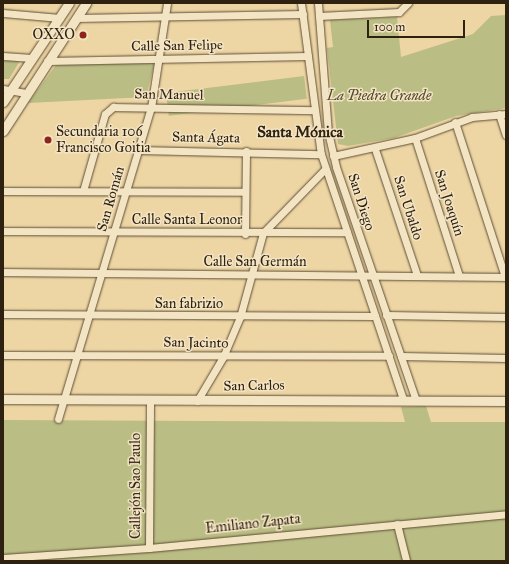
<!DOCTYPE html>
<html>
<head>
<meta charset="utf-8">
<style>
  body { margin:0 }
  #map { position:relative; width:509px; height:564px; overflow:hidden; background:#edd5a4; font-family:"IM FELL Great Primer",serif }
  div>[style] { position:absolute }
  .green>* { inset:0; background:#babd84; transform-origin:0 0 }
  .roads { filter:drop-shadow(0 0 1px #5e4e35) drop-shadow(0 0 1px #5e4e35) }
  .minor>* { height:7px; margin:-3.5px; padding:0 3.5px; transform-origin:3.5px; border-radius:3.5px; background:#f3e4c4 }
  .tertiary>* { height:9px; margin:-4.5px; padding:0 4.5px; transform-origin:4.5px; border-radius:4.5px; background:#f3e4c4 }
  .dots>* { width:11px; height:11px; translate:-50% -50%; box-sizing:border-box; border:2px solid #f3e4c4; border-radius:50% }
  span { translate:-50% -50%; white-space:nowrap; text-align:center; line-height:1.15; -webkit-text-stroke:3px #f3e4c4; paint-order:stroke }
  .poi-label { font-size:14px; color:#2e2110 }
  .right { translate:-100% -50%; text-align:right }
  .left { translate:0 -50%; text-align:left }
  .street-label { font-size:14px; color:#2e2110 }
  .park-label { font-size:14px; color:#51482d; font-style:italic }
  .neighbourhood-label { font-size:15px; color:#2e2110; font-weight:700 }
  .frame { position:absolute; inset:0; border:4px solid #2e2110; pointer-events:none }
  .scale { position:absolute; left:367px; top:20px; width:98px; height:18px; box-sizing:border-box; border:2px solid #2e2110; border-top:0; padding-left:5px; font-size:12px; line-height:14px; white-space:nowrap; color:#2e2110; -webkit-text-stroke:3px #f3e4c4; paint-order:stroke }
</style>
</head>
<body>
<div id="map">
  <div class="green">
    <div style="clip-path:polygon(506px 15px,506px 108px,456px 116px,394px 138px,348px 146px,338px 144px,327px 48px,333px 47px,330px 20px,397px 17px,401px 57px,473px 34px,491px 16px)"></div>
    <div style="clip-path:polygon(3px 58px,21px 59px,9px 79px,3px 79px)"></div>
    <div style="clip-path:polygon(151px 61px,154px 65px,146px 97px,28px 103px,56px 65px)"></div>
    <div style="left:304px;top:76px;width:23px;height:139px;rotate:83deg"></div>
    <div style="clip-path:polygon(426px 406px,431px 422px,506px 422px,506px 561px,3px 561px,3px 420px,405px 422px,401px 407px)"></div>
  </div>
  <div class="roads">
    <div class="minor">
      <div style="left:301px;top:3px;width:152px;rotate:82.5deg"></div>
      <div style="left:321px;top:154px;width:258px;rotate:71.5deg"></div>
      <div style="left:318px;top:3px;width:129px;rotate:85.6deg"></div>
      <div style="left:328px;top:132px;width:36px;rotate:77deg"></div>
      <div style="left:336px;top:167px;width:246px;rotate:71.1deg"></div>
      <div style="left:3px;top:13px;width:57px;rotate:5deg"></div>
      <div style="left:319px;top:16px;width:80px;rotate:-2.9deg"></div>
      <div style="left:399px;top:12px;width:13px;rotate:-45deg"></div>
      <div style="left:76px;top:18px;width:227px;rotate:-1deg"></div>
      <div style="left:3px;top:56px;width:29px;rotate:4deg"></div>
      <div style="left:47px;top:61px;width:261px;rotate:-1.1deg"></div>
      <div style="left:3px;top:89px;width:23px;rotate:10deg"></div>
      <div style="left:499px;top:114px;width:22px;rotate:72deg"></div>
      <div style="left:455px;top:122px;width:163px;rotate:72.1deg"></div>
      <div style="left:415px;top:138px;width:145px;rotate:72.3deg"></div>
      <div style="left:375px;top:149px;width:133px;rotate:71.6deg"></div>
      <div style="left:139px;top:150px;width:182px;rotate:1.3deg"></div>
      <div style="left:333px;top:156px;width:84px;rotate:-12.4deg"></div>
      <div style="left:415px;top:138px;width:61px;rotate:-20.2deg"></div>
      <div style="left:472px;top:117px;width:34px;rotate:-5deg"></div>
      <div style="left:3px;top:191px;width:242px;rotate:0.2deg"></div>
      <div style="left:83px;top:191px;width:80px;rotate:-74.1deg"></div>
      <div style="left:105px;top:114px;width:11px;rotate:-41deg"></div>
      <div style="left:113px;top:107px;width:201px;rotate:0.9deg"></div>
      <div style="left:3px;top:231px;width:344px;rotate:0.2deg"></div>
      <div style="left:245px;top:234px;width:83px;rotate:-89.3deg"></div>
      <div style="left:3px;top:272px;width:503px;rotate:0.57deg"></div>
      <div style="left:3px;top:314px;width:372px;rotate:0.3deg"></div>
      <div style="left:386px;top:315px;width:120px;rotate:1deg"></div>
      <div style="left:3px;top:355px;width:386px;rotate:0.1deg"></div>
      <div style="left:401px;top:356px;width:105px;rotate:1.1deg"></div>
      <div style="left:197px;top:401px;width:51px;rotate:-59.4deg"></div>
      <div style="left:223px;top:357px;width:43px;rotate:-67deg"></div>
      <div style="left:240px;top:317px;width:87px;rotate:-74.7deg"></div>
      <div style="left:263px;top:233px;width:89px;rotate:-45.9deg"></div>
      <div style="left:58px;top:419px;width:325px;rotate:-73.4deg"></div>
      <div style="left:151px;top:108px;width:106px;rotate:-81.3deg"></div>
      <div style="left:397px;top:524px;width:38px;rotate:76deg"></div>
      <div style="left:149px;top:548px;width:147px;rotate:-89.6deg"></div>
      <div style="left:3px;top:558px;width:146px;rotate:-3.9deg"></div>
      <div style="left:149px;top:548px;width:359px;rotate:-5.4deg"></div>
    </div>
    <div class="tertiary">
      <div style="left:3px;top:102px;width:119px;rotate:-56.3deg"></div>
      <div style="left:3px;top:131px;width:153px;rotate:-57deg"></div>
      <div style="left:3px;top:399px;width:503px;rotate:0.23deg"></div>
    </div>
  </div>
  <div class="dots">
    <div style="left:83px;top:35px;background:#8f2418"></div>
    <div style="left:48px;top:140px;background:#8f2418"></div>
  </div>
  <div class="poi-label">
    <span class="right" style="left:75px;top:35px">OXXO</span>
    <span class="left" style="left:56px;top:140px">Secundaria 106<br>Francisco Goitia</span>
  </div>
  <div class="street-label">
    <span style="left:177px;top:46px;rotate:-1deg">Calle San Felipe</span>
    <span style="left:169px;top:95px;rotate:1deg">San Manuel</span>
    <span style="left:206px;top:138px;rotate:1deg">Santa Ágata</span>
    <span style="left:111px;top:199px;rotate:-74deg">San Román</span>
    <span style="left:361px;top:202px;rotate:72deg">San Diego</span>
    <span style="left:449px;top:203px;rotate:72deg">San Joaquín</span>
    <span style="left:408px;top:208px;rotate:72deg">San Ubaldo</span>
    <span style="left:187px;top:220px">Calle Santa Leonor</span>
    <span style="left:255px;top:262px">Calle San Germán</span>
    <span style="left:189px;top:304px">San fabrizio</span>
    <span style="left:196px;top:343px;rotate:1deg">San Jacinto</span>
    <span style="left:254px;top:386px;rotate:-1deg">San Carlos</span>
    <span style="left:136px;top:486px;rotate:-90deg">Callejón Sao Paulo</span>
    <span style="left:253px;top:524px;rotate:-6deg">Emiliano Zapata</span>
  </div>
  <div class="park-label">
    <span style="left:379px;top:96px">La Piedra Grande</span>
  </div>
  <div class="neighbourhood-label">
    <span style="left:300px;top:133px">Santa Mónica</span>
  </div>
  <div class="frame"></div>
  <div class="scale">100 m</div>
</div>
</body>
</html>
